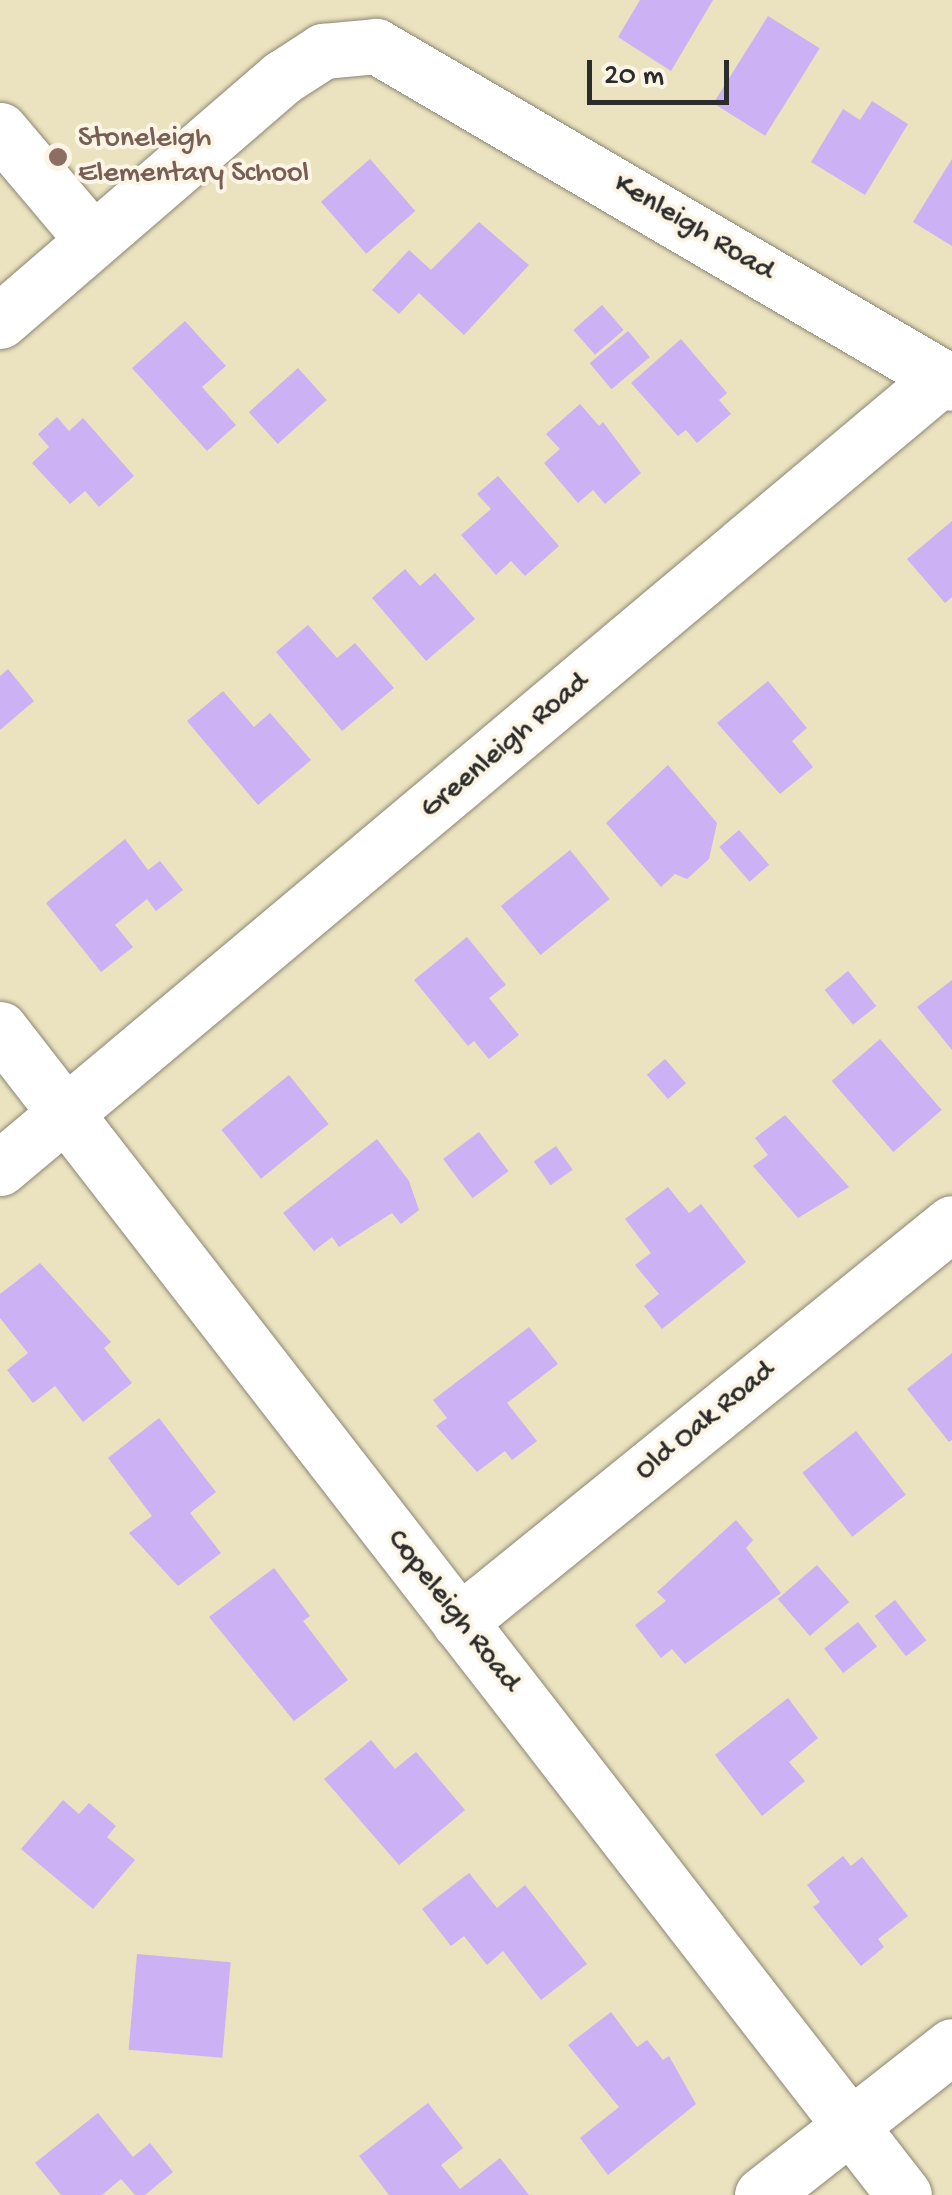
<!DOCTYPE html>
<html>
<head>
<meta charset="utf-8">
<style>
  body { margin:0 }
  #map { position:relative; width:952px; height:2195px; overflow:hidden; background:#ebe2bf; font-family:"Gochi Hand",sans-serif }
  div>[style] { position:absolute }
  .building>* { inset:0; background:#ccb1f4; transform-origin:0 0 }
  .roads { filter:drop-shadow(0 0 2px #8b8675) drop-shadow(0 0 2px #8b8675) }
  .minor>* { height:55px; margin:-27.5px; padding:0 27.5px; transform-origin:27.5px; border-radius:27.5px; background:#fff }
  .dots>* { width:28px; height:28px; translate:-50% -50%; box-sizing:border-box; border:5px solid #fcf5e5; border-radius:50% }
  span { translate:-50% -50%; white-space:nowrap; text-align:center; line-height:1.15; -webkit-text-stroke:8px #fcf5e5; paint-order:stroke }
  .education-label { font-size:30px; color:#785e54 }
  .left { translate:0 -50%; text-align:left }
  .street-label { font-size:30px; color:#2b2b2b }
  .scale { position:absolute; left:587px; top:60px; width:142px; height:45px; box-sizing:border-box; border:5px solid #2b2b2b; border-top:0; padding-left:12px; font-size:30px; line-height:35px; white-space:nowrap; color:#2b2b2b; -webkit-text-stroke:8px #fcf5e5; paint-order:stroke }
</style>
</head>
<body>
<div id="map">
  <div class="building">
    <div style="clip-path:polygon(640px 0,713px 0,671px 71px,618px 37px)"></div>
    <div style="left:768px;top:16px;width:61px;height:103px;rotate:32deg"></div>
    <div style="clip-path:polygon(872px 101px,908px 124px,865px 195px,811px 162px,843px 109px,860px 120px)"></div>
    <div style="left:370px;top:159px;width:69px;height:65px;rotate:49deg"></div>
    <div style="clip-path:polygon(952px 159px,952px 246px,913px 222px)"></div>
    <div style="clip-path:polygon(479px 222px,529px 265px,464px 335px,419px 293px,399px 314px,372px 290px,409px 250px,431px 270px)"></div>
    <div style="left:602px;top:305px;width:33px;height:38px;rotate:49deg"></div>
    <div style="clip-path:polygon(185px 321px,226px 366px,202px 387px,236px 425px,207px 451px,132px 368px)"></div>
    <div style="left:628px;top:331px;width:34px;height:50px;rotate:50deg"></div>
    <div style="clip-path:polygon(681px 339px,727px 393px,719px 400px,731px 414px,697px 443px,686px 430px,678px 436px,631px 383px)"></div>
    <div style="left:298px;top:368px;width:43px;height:66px;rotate:48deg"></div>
    <div style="clip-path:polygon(580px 404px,599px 426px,603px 422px,641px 473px,605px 504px,593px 490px,578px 503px,544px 463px,560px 449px,546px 434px)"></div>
    <div style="clip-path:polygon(57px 417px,69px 431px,83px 418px,134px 476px,99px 507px,85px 491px,70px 504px,32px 463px,49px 447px,38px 434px)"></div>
    <div style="clip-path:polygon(498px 476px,559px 546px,525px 576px,511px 561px,496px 575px,461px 535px,491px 509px,477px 494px)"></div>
    <div style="clip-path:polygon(952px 521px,952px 597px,945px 603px,907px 559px)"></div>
    <div style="clip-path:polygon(405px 569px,420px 586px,435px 573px,475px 619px,426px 661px,372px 598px)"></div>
    <div style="clip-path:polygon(308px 625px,337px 658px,355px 643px,394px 688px,342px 731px,276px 652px)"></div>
    <div style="clip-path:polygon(8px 669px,34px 701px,0 730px,0 676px)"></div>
    <div style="clip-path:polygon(768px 681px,807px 728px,792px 741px,813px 767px,780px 794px,717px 723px)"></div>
    <div style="clip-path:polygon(223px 691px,254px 727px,270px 713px,311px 760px,258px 805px,187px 721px)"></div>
    <div style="clip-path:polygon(668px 765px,717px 823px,709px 859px,687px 879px,675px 874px,661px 887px,606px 823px)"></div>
    <div style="left:739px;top:830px;width:46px;height:26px;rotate:49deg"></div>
    <div style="clip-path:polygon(125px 839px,148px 870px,160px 861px,183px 890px,156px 911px,147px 899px,115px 925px,133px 947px,101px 972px,46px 903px)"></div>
    <div style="left:570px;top:850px;width:63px;height:89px;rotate:51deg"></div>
    <div style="clip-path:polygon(467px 937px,506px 985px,489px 998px,519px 1035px,489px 1059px,474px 1041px,468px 1046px,414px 980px)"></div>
    <div style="left:848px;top:971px;width:45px;height:30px;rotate:51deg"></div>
    <div style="clip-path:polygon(952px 980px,952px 1050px,917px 1007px)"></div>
    <div style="left:880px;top:1039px;width:94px;height:64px;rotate:49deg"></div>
    <div style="left:665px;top:1059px;width:32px;height:24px;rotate:49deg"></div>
    <div style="left:289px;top:1075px;width:63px;height:87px;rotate:51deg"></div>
    <div style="clip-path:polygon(785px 1115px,849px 1187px,798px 1218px,753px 1166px,768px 1155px,755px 1138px)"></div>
    <div style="left:479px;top:1132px;width:49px;height:45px;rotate:53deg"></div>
    <div style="clip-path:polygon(377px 1139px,409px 1181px,419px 1210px,401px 1224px,392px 1213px,339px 1247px,332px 1237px,314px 1251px,283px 1213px)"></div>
    <div style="left:556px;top:1146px;width:29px;height:27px;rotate:55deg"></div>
    <div style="clip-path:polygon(668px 1187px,689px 1213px,701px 1204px,746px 1262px,662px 1329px,644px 1306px,659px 1294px,635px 1265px,651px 1253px,625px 1219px)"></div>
    <div style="clip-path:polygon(40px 1263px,111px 1342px,104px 1348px,132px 1383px,83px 1422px,55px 1386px,33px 1403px,7px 1370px,28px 1353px,0 1318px,0 1294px)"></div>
    <div style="clip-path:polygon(529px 1327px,558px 1364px,507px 1403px,537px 1441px,512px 1460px,505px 1451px,477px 1472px,436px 1426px,447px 1418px,433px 1400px)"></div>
    <div style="clip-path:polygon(952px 1353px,952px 1440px,949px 1442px,907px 1389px)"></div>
    <div style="clip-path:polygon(159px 1418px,216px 1492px,190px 1513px,221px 1553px,178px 1586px,129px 1533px,152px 1516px,108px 1458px)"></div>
    <div style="left:856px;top:1431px;width:81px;height:68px;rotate:52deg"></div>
    <div style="clip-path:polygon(736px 1520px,753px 1540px,746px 1548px,781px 1593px,685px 1664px,672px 1649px,661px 1658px,635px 1625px,666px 1601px,657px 1592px)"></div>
    <div style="left:817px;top:1565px;width:49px;height:52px;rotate:49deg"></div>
    <div style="clip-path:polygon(274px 1568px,310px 1616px,303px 1621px,348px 1680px,294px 1721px,209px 1617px)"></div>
    <div style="left:895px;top:1600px;width:51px;height:26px;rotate:52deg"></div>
    <div style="left:858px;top:1622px;width:31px;height:43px;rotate:52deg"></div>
    <div style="clip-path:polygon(788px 1698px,818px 1738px,789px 1762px,805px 1781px,762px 1816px,715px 1755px)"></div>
    <div style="clip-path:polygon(371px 1740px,395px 1769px,416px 1752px,465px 1810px,399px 1865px,324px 1779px)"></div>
    <div style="clip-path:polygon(63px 1800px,79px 1814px,89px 1803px,116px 1826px,107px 1837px,135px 1860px,93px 1909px,21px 1849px)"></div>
    <div style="clip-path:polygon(843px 1856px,851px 1866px,862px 1857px,908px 1916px,878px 1939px,884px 1947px,861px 1966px,813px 1907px,820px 1902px,807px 1885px)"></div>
    <div style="clip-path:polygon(469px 1873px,497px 1908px,525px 1885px,587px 1964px,541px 2000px,503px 1951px,487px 1965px,464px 1936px,451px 1946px,422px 1909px)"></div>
    <div style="left:137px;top:1954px;width:94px;height:96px;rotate:5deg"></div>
    <div style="clip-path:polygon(611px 2012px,637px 2047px,647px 2040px,663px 2060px,669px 2056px,696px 2104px,608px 2175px,580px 2138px,619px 2107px,568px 2045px)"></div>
    <div style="clip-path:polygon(428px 2103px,463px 2148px,441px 2165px,460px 2189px,500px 2158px,529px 2195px,389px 2195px,359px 2156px)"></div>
    <div style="clip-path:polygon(98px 2113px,133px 2157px,150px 2143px,173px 2172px,145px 2195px,135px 2195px,121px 2179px,102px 2195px,61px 2195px,35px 2163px)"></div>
  </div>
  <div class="roads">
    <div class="minor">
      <div style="left:0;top:130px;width:144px;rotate:49.8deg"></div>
      <div style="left:0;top:321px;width:374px;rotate:-40.8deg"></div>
      <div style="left:283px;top:77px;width:48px;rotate:-33deg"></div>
      <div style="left:323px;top:51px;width:53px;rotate:-5.4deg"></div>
      <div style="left:376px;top:46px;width:667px;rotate:30.33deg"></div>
      <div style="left:0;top:1029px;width:1475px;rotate:52.21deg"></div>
      <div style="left:0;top:1168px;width:1231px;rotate:-39.99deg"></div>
      <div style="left:459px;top:1622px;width:634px;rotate:-38.98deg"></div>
      <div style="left:762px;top:2195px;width:241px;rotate:-38.1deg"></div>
    </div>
  </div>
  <div class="dots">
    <div style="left:58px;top:157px;background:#8d6e63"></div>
  </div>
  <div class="education-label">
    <span class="left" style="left:78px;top:157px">Stoneleigh<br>Elementary School</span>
  </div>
  <div class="street-label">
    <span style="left:693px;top:229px;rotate:31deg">Kenleigh Road</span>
    <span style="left:506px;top:747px;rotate:-40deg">Greenleigh Road</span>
    <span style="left:706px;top:1422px;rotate:-39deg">Old Oak Road</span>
    <span style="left:452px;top:1612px;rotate:52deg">Copeleigh Road</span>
  </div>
  <div class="scale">20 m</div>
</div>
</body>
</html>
